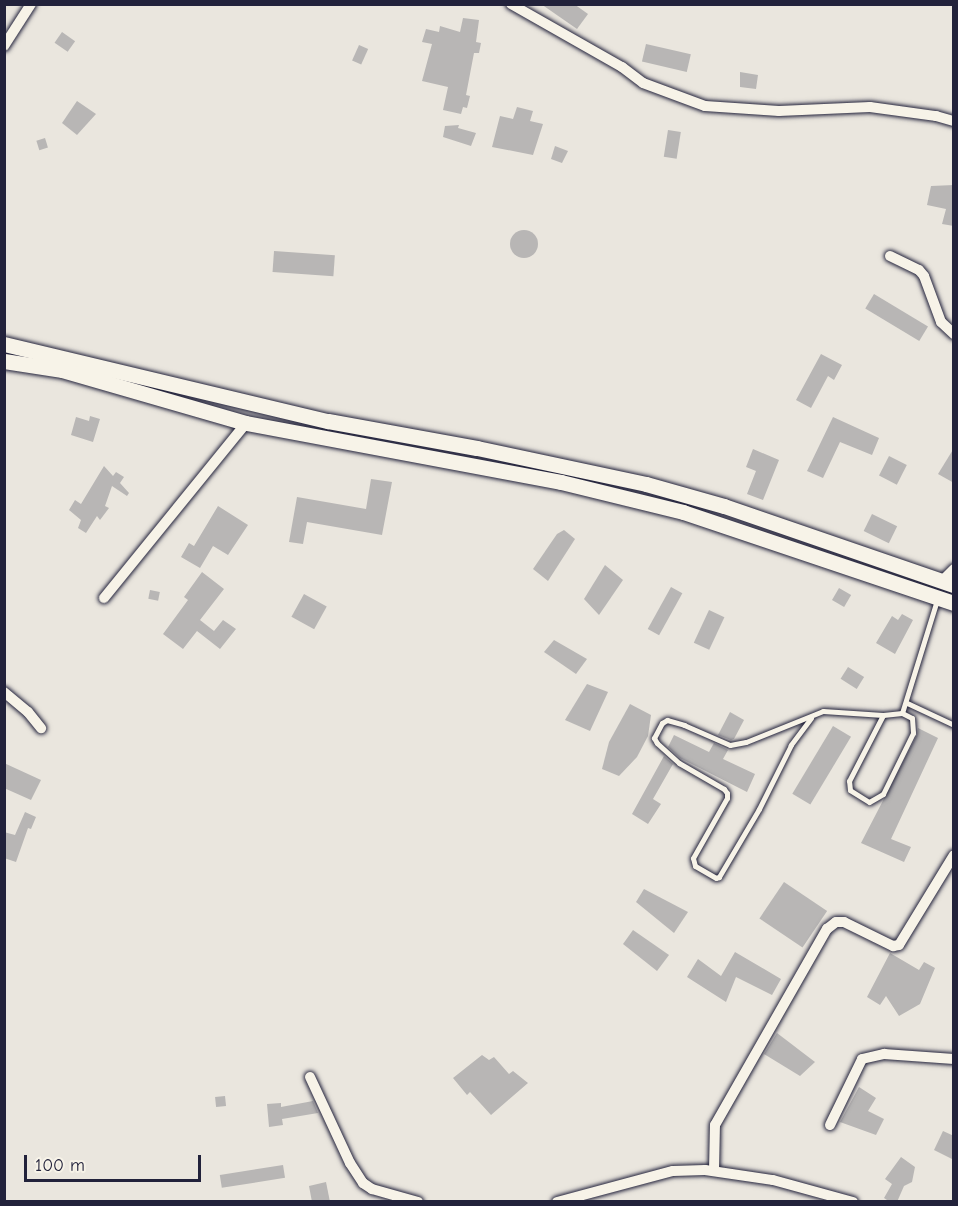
<!DOCTYPE html>
<html>
<head>
<meta charset="utf-8">
<style>
  body { margin:0 }
  #map { position:relative; width:958px; height:1206px; overflow:hidden; background:#eae6de; font-family:"Comic Neue",sans-serif }
  div>[style] { position:absolute }
  .building>* { inset:0; background:#b8b6b5; transform-origin:0 0 }
  .round { border-radius:50% }
  .roads { filter:drop-shadow(0 0 2px #22223b) drop-shadow(0 0 2px #22223b) }
  .lane>* { height:5px; margin:-2.5px; padding:0 2.5px; transform-origin:2.5px; border-radius:2.5px; background:#f7f3e8 }
  .street>* { height:10px; margin:-5px; padding:0 5px; transform-origin:5px; border-radius:5px; background:#f7f3e8 }
  .primary>* { height:15px; margin:-7.5px; padding:0 7.5px; transform-origin:7.5px; border-radius:7.5px; background:#f7f3e8 }
  span { translate:-50% -50%; white-space:nowrap; text-align:center; line-height:1.15; -webkit-text-stroke:6px #f7f3e8; paint-order:stroke }
  .frame { position:absolute; inset:0; border:6px solid #22223b; pointer-events:none }
  .scale { position:absolute; left:24px; top:1155px; width:177px; height:27px; box-sizing:border-box; border:3px solid #22223b; border-top:0; padding-left:8px; font-size:18px; line-height:21px; white-space:nowrap; color:#22223b; -webkit-text-stroke:4px #f7f3e8; paint-order:stroke }
</style>
</head>
<body>
<div id="map">
  <div class="building">
    <div style="clip-path:polygon(541px 4px,574px 4px,588px 14px,577px 29px)"></div>
    <div style="clip-path:polygon(463px 18px,479px 20px,476px 42px,481px 43px,479px 53px,474px 53px,466px 95px,470px 96px,467px 108px,463px 107px,461px 114px,443px 110px,448px 87px,422px 81px,432px 44px,422px 42px,426px 29px,439px 32px,440px 26px,460px 32px)"></div>
    <div style="left:62px;top:32px;width:16px;height:13px;rotate:35deg"></div>
    <div style="left:646px;top:44px;width:46px;height:18px;rotate:13deg"></div>
    <div style="left:359px;top:45px;width:10px;height:17px;rotate:24deg"></div>
    <div style="clip-path:polygon(740px 72px,758px 75px,756px 89px,740px 87px)"></div>
    <div style="clip-path:polygon(77px 101px,96px 114px,77px 135px,62px 123px)"></div>
    <div style="clip-path:polygon(517px 107px,533px 111px,530px 121px,543px 124px,533px 155px,492px 147px,500px 116px,513px 119px)"></div>
    <div style="clip-path:polygon(459px 125px,458px 128px,476px 133px,471px 146px,443px 137px,445px 126px)"></div>
    <div style="left:668px;top:130px;width:13px;height:27px;rotate:9deg"></div>
    <div style="left:45px;top:138px;width:10px;height:9px;rotate:73deg"></div>
    <div style="clip-path:polygon(555px 146px,568px 151px,562px 163px,551px 159px)"></div>
    <div style="clip-path:polygon(954px 185px,954px 226px,942px 224px,946px 209px,927px 205px,931px 186px)"></div>
    <div class="round" style="left:510px;top:230px;width:28px;height:28px"></div>
    <div style="left:274px;top:251px;width:61px;height:21px;rotate:4deg"></div>
    <div style="left:874px;top:294px;width:63px;height:17px;rotate:31deg"></div>
    <div style="clip-path:polygon(821px 354px,842px 365px,834px 380px,828px 376px,811px 408px,796px 400px)"></div>
    <div style="clip-path:polygon(90px 416px,100px 419px,93px 442px,71px 435px,76px 417px,89px 421px)"></div>
    <div style="clip-path:polygon(833px 417px,879px 438px,872px 455px,840px 442px,823px 478px,807px 471px)"></div>
    <div style="clip-path:polygon(954px 448px,954px 483px,938px 474px)"></div>
    <div style="clip-path:polygon(753px 449px,779px 460px,763px 500px,747px 494px,756px 471px,746px 467px)"></div>
    <div style="left:889px;top:456px;width:20px;height:22px;rotate:27deg"></div>
    <div style="clip-path:polygon(104px 466px,113px 476px,116px 472px,124px 477px,120px 483px,129px 493px,127px 496px,112px 486px,105px 506px,109px 508px,100px 520px,97px 516px,86px 533px,78px 528px,81px 520px,69px 510px,75px 500px,81px 504px)"></div>
    <div style="clip-path:polygon(371px 479px,392px 482px,382px 535px,307px 522px,303px 544px,289px 542px,297px 497px,366px 509px)"></div>
    <div style="clip-path:polygon(218px 506px,248px 525px,228px 555px,213px 546px,200px 568px,181px 557px,189px 543px,194px 546px)"></div>
    <div style="left:872px;top:514px;width:28px;height:19px;rotate:26deg"></div>
    <div style="clip-path:polygon(564px 530px,575px 539px,548px 581px,533px 569px,557px 534px)"></div>
    <div style="clip-path:polygon(605px 565px,623px 580px,599px 615px,584px 599px)"></div>
    <div style="clip-path:polygon(202px 572px,224px 589px,200px 620px,214px 631px,223px 620px,236px 629px,220px 649px,197px 631px,183px 649px,163px 634px,188px 600px,184px 597px)"></div>
    <div style="left:671px;top:587px;width:13px;height:48px;rotate:29deg"></div>
    <div style="left:839px;top:588px;width:14px;height:14px;rotate:30deg"></div>
    <div style="left:150px;top:590px;width:10px;height:9px;rotate:11deg"></div>
    <div style="left:304px;top:594px;width:26px;height:26px;rotate:29deg"></div>
    <div style="left:709px;top:610px;width:17px;height:36px;rotate:25deg"></div>
    <div style="clip-path:polygon(902px 614px,913px 620px,895px 654px,876px 643px,892px 616px,898px 620px)"></div>
    <div style="clip-path:polygon(554px 640px,587px 659px,576px 674px,544px 652px)"></div>
    <div style="left:848px;top:667px;width:19px;height:14px;rotate:32deg"></div>
    <div style="clip-path:polygon(587px 684px,608px 692px,590px 731px,565px 720px)"></div>
    <div style="clip-path:polygon(630px 704px,651px 715px,648px 736px,637px 757px,619px 776px,602px 769px,609px 742px)"></div>
    <div style="clip-path:polygon(730px 712px,744px 720px,734px 739px,731px 740px,718px 735px)"></div>
    <div style="left:833px;top:726px;width:21px;height:79px;rotate:31deg"></div>
    <div style="clip-path:polygon(918px 728px,938px 738px,891px 839px,911px 847px,904px 862px,861px 843px,917px 735px)"></div>
    <div style="clip-path:polygon(674px 735px,709px 752px,714px 743px,728px 750px,723px 759px,755px 774px,747px 792px,680px 758px,668px 747px)"></div>
    <div style="clip-path:polygon(664px 756px,673px 764px,653px 799px,661px 804px,648px 824px,632px 814px)"></div>
    <div style="clip-path:polygon(4px 763px,41px 780px,31px 800px,4px 788px)"></div>
    <div style="clip-path:polygon(25px 812px,36px 817px,31px 829px,28px 828px,16px 862px,4px 858px,4px 832px,15px 835px)"></div>
    <div style="left:784px;top:882px;width:52px;height:44px;rotate:34deg"></div>
    <div style="clip-path:polygon(644px 889px,688px 912px,674px 933px,636px 902px)"></div>
    <div style="clip-path:polygon(633px 930px,669px 955px,657px 971px,623px 944px)"></div>
    <div style="clip-path:polygon(735px 952px,781px 979px,772px 995px,736px 977px,726px 1002px,687px 977px,698px 959px,721px 976px)"></div>
    <div style="clip-path:polygon(890px 953px,919px 970px,924px 962px,935px 968px,920px 1004px,899px 1016px,886px 996px,880px 1005px,867px 997px)"></div>
    <div style="clip-path:polygon(777px 1033px,815px 1062px,800px 1076px,764px 1054px)"></div>
    <div style="clip-path:polygon(482px 1055px,489px 1060px,494px 1057px,509px 1074px,513px 1071px,528px 1083px,491px 1115px,470px 1092px,467px 1095px,453px 1078px)"></div>
    <div style="clip-path:polygon(859px 1087px,876px 1098px,868px 1111px,884px 1119px,876px 1135px,840px 1122px)"></div>
    <div style="left:225px;top:1096px;width:10px;height:10px;rotate:84deg"></div>
    <div style="clip-path:polygon(313px 1101px,318px 1113px,282px 1119px,283px 1125px,269px 1127px,267px 1104px,281px 1103px,281px 1107px)"></div>
    <div style="clip-path:polygon(943px 1131px,954px 1136px,954px 1160px,934px 1150px)"></div>
    <div style="clip-path:polygon(901px 1157px,915px 1167px,912px 1182px,904px 1186px,897px 1202px,890px 1202px,884px 1198px,892px 1184px,885px 1179px)"></div>
    <div style="left:283px;top:1165px;width:13px;height:64px;rotate:81deg"></div>
    <div style="clip-path:polygon(326px 1182px,330px 1202px,312px 1202px,309px 1186px)"></div>
  </div>
  <div class="roads">
    <div class="lane">
      <div style="left:907px;top:703px;width:52px;rotate:25.1deg"></div>
      <div style="left:902px;top:713px;width:118px;rotate:-72.8deg"></div>
      <div style="left:811px;top:718px;width:34px;rotate:127deg"></div>
      <div style="left:791px;top:745px;width:72px;rotate:116.6deg"></div>
      <div style="left:759px;top:809px;width:79px;rotate:120.5deg"></div>
      <div style="left:719px;top:877px;width:3px;rotate:162deg"></div>
      <div style="left:716px;top:878px;width:24px;rotate:-150deg"></div>
      <div style="left:695px;top:866px;width:8px;rotate:-104deg"></div>
      <div style="left:693px;top:858px;width:69px;rotate:-60.5deg"></div>
      <div style="left:727px;top:798px;width:5px;rotate:-90deg"></div>
      <div style="left:727px;top:793px;width:5px;rotate:-127deg"></div>
      <div style="left:724px;top:789px;width:52px;rotate:-150deg"></div>
      <div style="left:679px;top:763px;width:30px;rotate:-138deg"></div>
      <div style="left:657px;top:743px;width:6px;rotate:-121deg"></div>
      <div style="left:654px;top:738px;width:17px;rotate:-62deg"></div>
      <div style="left:662px;top:723px;width:6px;rotate:-31deg"></div>
      <div style="left:667px;top:720px;width:18px;rotate:16deg"></div>
      <div style="left:684px;top:725px;width:50px;rotate:23.5deg"></div>
      <div style="left:730px;top:745px;width:16px;rotate:-11deg"></div>
      <div style="left:746px;top:742px;width:83px;rotate:-21.9deg"></div>
      <div style="left:823px;top:711px;width:60px;rotate:3.8deg"></div>
      <div style="left:883px;top:715px;width:19px;rotate:-6deg"></div>
      <div style="left:902px;top:713px;width:11px;rotate:27deg"></div>
      <div style="left:912px;top:718px;width:15px;rotate:86deg"></div>
      <div style="left:913px;top:733px;width:68px;rotate:116.2deg"></div>
      <div style="left:883px;top:794px;width:16px;rotate:150deg"></div>
      <div style="left:869px;top:802px;width:22px;rotate:-148deg"></div>
      <div style="left:850px;top:790px;width:9px;rotate:-96deg"></div>
      <div style="left:849px;top:781px;width:74px;rotate:-62.7deg"></div>
    </div>
    <div class="street">
      <div style="left:511px;top:4px;width:128px;rotate:29.6deg"></div>
      <div style="left:622px;top:67px;width:26px;rotate:37deg"></div>
      <div style="left:643px;top:83px;width:66px;rotate:20.4deg"></div>
      <div style="left:705px;top:106px;width:74px;rotate:3.9deg"></div>
      <div style="left:779px;top:111px;width:91px;rotate:-2.5deg"></div>
      <div style="left:870px;top:107px;width:67px;rotate:7.8deg"></div>
      <div style="left:936px;top:116px;width:19px;rotate:16deg"></div>
      <div style="left:4px;top:46px;width:50px;rotate:-57.3deg"></div>
      <div style="left:890px;top:256px;width:32px;rotate:26deg"></div>
      <div style="left:919px;top:270px;width:8px;rotate:50deg"></div>
      <div style="left:924px;top:276px;width:49px;rotate:69.7deg"></div>
      <div style="left:941px;top:322px;width:18px;rotate:43deg"></div>
      <div style="left:942px;top:581px;width:17px;rotate:-45deg"></div>
      <div style="left:104px;top:598px;width:225px;rotate:-50.9deg"></div>
      <div style="left:4px;top:692px;width:31px;rotate:40deg"></div>
      <div style="left:28px;top:712px;width:21px;rotate:51deg"></div>
      <div style="left:310px;top:1077px;width:95px;rotate:65.1deg"></div>
      <div style="left:350px;top:1163px;width:24px;rotate:57deg"></div>
      <div style="left:363px;top:1183px;width:11px;rotate:34deg"></div>
      <div style="left:372px;top:1189px;width:48px;rotate:15.8deg"></div>
      <div style="left:830px;top:1125px;width:73px;rotate:-64.1deg"></div>
      <div style="left:862px;top:1059px;width:23px;rotate:-13deg"></div>
      <div style="left:884px;top:1054px;width:70px;rotate:4.1deg"></div>
      <div style="left:714px;top:1171px;width:46px;rotate:-88.8deg"></div>
      <div style="left:715px;top:1125px;width:226px;rotate:-60.3deg"></div>
      <div style="left:827px;top:929px;width:11px;rotate:-38deg"></div>
      <div style="left:836px;top:922px;width:8px"></div>
      <div style="left:844px;top:922px;width:55px;rotate:26.1deg"></div>
      <div style="left:893px;top:946px;width:6px;rotate:-9deg"></div>
      <div style="left:899px;top:945px;width:105px;rotate:-58.6deg"></div>
      <div style="left:557px;top:1202px;width:120px;rotate:-15deg"></div>
      <div style="left:673px;top:1171px;width:32px;rotate:-2deg"></div>
      <div style="left:705px;top:1170px;width:69px;rotate:8.4deg"></div>
      <div style="left:773px;top:1180px;width:83px;rotate:15.4deg"></div>
    </div>
    <div class="primary">
      <div style="left:4px;top:344px;width:333px;rotate:13.4deg"></div>
      <div style="left:328px;top:421px;width:151px;rotate:10.3deg"></div>
      <div style="left:477px;top:448px;width:173px;rotate:12deg"></div>
      <div style="left:646px;top:484px;width:81px;rotate:15.8deg"></div>
      <div style="left:724px;top:506px;width:243px;rotate:19deg"></div>
      <div style="left:4px;top:361px;width:59px;rotate:8.8deg"></div>
      <div style="left:62px;top:370px;width:191px;rotate:16.1deg"></div>
      <div style="left:246px;top:423px;width:320px;rotate:10.6deg"></div>
      <div style="left:561px;top:482px;width:126px;rotate:13.8deg"></div>
      <div style="left:683px;top:512px;width:286px;rotate:18.6deg"></div>
    </div>
  </div>
  <div class="frame"></div>
  <div class="scale">100 m</div>
</div>
</body>
</html>
